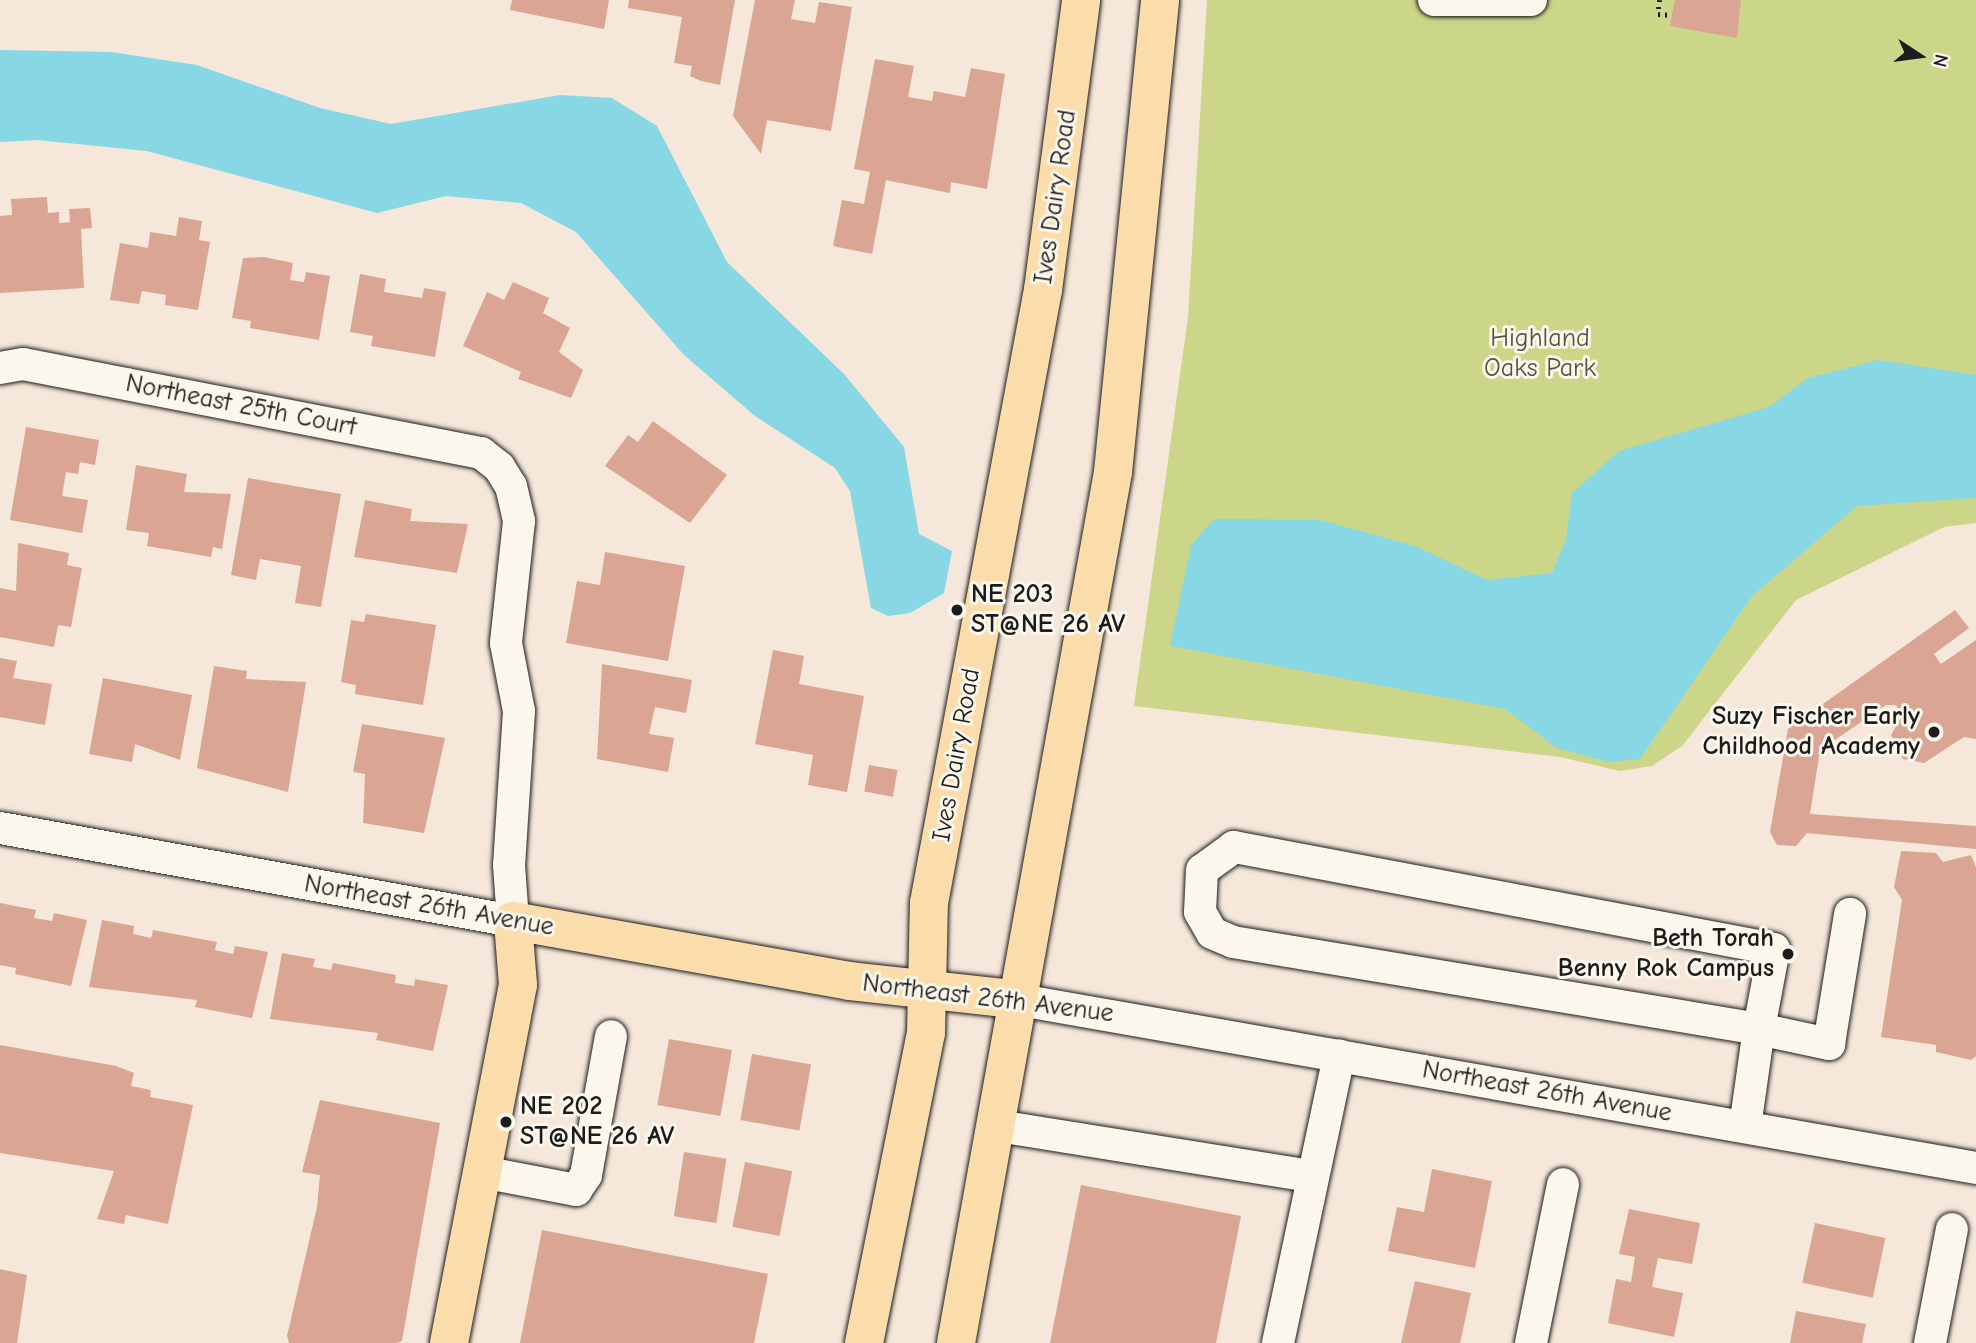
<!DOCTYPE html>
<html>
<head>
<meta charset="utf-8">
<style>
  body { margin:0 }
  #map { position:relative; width:1976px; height:1343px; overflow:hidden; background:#f5e7da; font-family:"Comic Neue",sans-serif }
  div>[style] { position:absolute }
  .green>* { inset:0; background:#cbd689 }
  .water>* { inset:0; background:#87d7e4 }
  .building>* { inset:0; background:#dba593; transform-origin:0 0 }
  .path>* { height:4.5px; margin-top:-2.25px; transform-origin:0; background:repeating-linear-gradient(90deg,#1c1c1c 0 2px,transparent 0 7px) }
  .roads { filter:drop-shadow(0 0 2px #1c1c1c) drop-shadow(0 0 2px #1c1c1c) }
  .minor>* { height:32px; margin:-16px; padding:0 16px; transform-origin:16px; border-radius:16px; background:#fbf7ec }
  .major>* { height:38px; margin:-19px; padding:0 19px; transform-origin:19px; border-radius:19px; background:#faddab }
  .dots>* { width:19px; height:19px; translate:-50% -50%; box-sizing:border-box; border:4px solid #fbf7ec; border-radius:50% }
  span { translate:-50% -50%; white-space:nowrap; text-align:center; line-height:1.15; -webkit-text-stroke:6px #fbf7ec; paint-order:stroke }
  .street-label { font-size:26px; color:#1c1c1c }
  .park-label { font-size:26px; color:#51543d }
  .poi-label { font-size:26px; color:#1c1c1c; font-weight:700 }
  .left { translate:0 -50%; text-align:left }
  .right { translate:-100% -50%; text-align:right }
  .north { position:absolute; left:1885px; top:21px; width:70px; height:70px; -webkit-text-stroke:5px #fbf7ec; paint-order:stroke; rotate:103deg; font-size:19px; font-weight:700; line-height:28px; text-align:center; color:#1c1c1c }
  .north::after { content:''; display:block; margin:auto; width:24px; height:32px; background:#1c1c1c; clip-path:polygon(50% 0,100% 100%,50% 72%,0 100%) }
</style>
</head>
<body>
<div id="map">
  <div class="green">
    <div style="clip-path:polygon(1207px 0,1976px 0,1976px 523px,1944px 527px,1796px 600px,1682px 746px,1652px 766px,1620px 771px,1560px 757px,1134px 706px,1188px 317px)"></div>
  </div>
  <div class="water">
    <div style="clip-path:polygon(0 50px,111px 52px,197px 65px,320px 108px,391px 124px,560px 95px,612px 98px,657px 126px,727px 262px,844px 374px,904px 447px,919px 534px,952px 551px,944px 593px,910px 613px,888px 616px,871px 608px,850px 491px,835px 468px,755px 416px,684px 355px,576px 232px,521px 203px,446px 196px,377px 213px,147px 151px,37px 140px,0 142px)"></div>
    <div style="clip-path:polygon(1878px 360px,1976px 375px,1976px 498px,1857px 506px,1752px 596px,1640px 759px,1608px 762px,1557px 748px,1505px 709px,1170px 646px,1191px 545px,1214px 519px,1320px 520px,1415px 546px,1487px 580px,1552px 573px,1566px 539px,1572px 493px,1619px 451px,1769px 407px,1808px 378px)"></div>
  </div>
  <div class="building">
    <div style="clip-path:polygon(512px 0,609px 0,604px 29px,510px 10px)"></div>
    <div style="clip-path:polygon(629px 0,735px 0,720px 85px,701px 81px,690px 76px,692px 66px,674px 63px,682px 17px,628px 8px)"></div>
    <div style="clip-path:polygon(755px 0,795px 0,791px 19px,815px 23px,819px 2px,852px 7px,831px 131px,767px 120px,761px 154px,733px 116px)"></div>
    <div style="clip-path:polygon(1675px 0,1741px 0,1737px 38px,1670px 26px)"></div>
    <div style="clip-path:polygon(875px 59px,914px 66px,908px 97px,932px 101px,934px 91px,965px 97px,971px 68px,1005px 74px,987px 189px,951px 182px,950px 193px,886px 180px,872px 254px,833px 246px,842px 200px,864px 204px,870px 172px,854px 169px)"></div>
    <div style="clip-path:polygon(47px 197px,48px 213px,59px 212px,59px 223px,70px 222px,69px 209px,90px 208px,92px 228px,81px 229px,84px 288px,0 293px,0 216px,12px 215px,11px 199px)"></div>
    <div style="clip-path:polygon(179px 217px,202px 221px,199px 240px,210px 242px,198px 310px,165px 305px,166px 295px,142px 291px,139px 304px,110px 300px,120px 243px,148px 248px,150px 232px,176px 236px)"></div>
    <div style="clip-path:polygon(264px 257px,293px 263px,290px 280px,304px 282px,306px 272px,330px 276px,319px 340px,250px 328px,251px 321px,232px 318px,243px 258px)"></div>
    <div style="clip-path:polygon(360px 274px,386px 279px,384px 292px,422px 298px,424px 288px,446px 292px,435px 357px,371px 346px,373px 336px,350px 332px)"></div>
    <div style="clip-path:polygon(513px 282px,549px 298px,543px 313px,570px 328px,559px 352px,583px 370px,571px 398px,518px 379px,521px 372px,463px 346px,487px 292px,504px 300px)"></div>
    <div style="clip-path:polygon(653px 421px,727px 475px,690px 523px,605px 466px,628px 435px,638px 442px)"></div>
    <div style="clip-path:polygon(26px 427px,99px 440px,95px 465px,80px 462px,78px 474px,66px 472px,62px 496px,88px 500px,82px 533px,10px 520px)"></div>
    <div style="clip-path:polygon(136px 465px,187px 474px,184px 492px,231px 494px,222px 549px,213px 547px,211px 557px,147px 546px,149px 533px,126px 530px)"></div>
    <div style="clip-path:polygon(248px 478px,341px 494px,321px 607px,295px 603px,301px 566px,260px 559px,256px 580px,231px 575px)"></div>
    <div style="clip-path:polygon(365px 500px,412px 509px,410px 521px,468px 524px,457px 573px,354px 557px)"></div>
    <div style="clip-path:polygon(18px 543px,69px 553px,67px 565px,82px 568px,71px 627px,58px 625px,54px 647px,0 637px,0 588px,16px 591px)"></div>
    <div style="clip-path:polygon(605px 552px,685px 566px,668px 661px,566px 643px,577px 581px,600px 585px)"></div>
    <div style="clip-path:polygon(1955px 610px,1969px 628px,1934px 654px,1941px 664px,1976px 640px,1976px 739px,1964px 737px,1924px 763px,1903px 759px,1891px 735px,1902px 716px,1896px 705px,1886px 705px,1820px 750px,1810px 814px,1976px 826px,1976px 849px,1807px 833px,1796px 846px,1777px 845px,1770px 832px,1788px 729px)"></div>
    <div style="clip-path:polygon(366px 614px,436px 625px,423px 705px,355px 694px,356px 685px,341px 682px,351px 620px,364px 622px)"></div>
    <div style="clip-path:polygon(773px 650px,804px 656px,799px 684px,864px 696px,847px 792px,808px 785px,813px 755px,755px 744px)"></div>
    <div style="clip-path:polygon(0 658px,17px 661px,13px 678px,52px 684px,45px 725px,0 717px)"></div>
    <div style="clip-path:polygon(602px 664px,692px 680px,686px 713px,655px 707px,649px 734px,674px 738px,668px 772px,597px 759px)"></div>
    <div style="clip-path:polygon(214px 666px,247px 671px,246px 679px,306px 682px,288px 792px,197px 768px)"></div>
    <div style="clip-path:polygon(103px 678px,192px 695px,180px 760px,135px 744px,132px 762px,89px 754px)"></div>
    <div style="clip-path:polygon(362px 724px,445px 738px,424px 833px,363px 823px,365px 774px,353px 772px)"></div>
    <div style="left:869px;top:765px;width:29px;height:27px;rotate:10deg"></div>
    <div style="clip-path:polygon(1901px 851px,1936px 853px,1943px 862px,1971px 855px,1976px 867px,1976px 1056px,1971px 1060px,1936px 1052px,1936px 1045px,1881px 1037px,1902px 900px,1894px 887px)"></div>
    <div style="clip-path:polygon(0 903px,36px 910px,34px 918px,52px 921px,54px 913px,87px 920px,71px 986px,15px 974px,16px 968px,0 965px)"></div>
    <div style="clip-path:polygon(102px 920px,134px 926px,133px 934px,151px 938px,153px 930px,217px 942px,215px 950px,233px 954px,235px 946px,268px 952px,252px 1018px,195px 1007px,197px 1000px,89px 987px)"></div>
    <div style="clip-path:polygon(282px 953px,315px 959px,313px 967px,331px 970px,333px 963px,396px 975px,395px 983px,414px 986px,415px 979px,448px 985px,433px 1051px,376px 1040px,378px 1033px,270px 1019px)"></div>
    <div style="left:669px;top:1039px;width:64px;height:67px;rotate:10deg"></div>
    <div style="clip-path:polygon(0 1045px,116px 1066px,134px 1073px,131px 1086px,151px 1090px,150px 1097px,193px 1105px,168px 1224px,126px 1215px,124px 1224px,97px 1219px,114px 1171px,0 1153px)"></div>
    <div style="left:752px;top:1054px;width:60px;height:67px;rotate:10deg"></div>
    <div style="clip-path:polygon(320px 1100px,440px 1123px,402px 1341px,396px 1343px,289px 1343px,287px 1336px,317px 1207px,320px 1175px,302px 1172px)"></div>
    <div style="left:684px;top:1152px;width:43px;height:65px;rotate:9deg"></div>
    <div style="left:745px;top:1162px;width:48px;height:66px;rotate:11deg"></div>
    <div style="clip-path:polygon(1432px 1169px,1492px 1181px,1475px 1268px,1388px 1251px,1397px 1207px,1424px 1212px)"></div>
    <div style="clip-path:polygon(1081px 1185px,1241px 1216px,1216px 1343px,1050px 1343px)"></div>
    <div style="clip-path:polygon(1629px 1209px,1700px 1223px,1692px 1264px,1658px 1258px,1652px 1287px,1683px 1293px,1674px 1337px,1608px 1323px,1616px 1279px,1631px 1282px,1635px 1257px,1619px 1254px)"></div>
    <div style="left:1815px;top:1223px;width:72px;height:61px;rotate:12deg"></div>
    <div style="clip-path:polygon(542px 1230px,768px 1274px,754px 1343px,520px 1343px)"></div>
    <div style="clip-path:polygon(0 1269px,27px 1275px,17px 1343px,0 1343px)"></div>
    <div style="clip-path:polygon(1415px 1281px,1471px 1293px,1460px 1343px,1401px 1343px)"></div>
    <div style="clip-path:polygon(1796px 1311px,1866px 1324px,1862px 1343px,1790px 1343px)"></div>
  </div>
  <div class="path">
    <div style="left:1660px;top:0;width:14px;rotate:98deg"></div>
    <div style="left:1658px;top:14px;width:14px;rotate:4deg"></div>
  </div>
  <div class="roads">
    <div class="minor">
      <div style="left:1434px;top:0;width:97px"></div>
      <div style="left:0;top:368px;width:23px;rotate:-10deg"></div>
      <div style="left:23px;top:364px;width:467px;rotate:11deg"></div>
      <div style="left:481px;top:453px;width:23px;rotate:38deg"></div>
      <div style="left:499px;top:467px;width:22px;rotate:58deg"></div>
      <div style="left:511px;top:486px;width:36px;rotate:77deg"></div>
      <div style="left:519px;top:521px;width:123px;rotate:96.1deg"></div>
      <div style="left:506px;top:643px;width:69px;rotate:79.2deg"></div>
      <div style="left:519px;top:711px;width:154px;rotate:93.7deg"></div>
      <div style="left:509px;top:865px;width:56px;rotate:85.9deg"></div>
      <div style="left:513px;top:921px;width:521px;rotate:-169.72deg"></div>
      <div style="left:1020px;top:1000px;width:971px;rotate:9.97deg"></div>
      <div style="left:998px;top:1126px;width:317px;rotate:9.1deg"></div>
      <div style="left:1745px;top:1127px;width:99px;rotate:-81.9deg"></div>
      <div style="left:1759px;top:1029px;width:81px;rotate:-79.4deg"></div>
      <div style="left:1774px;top:949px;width:550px;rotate:-169.3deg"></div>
      <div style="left:1234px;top:847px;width:39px;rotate:144deg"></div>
      <div style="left:1202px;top:870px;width:42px;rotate:92.7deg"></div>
      <div style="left:1200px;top:912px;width:24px;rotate:60deg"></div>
      <div style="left:1212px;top:933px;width:23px;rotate:23deg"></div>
      <div style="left:1233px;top:942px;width:533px;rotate:9.39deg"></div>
      <div style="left:1759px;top:1029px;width:72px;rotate:12.1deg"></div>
      <div style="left:1829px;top:1044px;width:132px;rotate:-80.8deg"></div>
      <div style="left:482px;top:1172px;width:96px;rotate:10.8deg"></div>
      <div style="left:576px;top:1190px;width:18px;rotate:-56deg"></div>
      <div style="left:586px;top:1175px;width:141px;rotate:-79.8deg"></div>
      <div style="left:1278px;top:1343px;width:294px;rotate:-78deg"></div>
      <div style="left:1531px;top:1343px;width:162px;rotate:-78.6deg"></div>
      <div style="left:1930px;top:1343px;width:116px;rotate:-79.1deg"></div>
    </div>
    <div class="major">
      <div style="left:449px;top:1343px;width:365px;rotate:-79.1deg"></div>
      <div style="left:518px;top:985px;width:64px;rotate:-94.5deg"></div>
      <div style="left:513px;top:921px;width:341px;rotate:10.1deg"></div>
      <div style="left:849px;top:981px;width:172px;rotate:6.3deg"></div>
      <div style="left:864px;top:1343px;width:316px;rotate:-78.7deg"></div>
      <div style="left:926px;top:1033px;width:130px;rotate:-88.7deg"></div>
      <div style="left:929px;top:903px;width:624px;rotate:-79.47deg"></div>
      <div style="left:1043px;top:290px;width:292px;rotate:-82.5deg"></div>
      <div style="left:956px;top:1343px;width:885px;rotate:-79.78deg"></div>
      <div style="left:1113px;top:472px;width:474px;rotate:-84.3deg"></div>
    </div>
  </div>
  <div class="dots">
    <div style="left:957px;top:610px;background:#1c1c1c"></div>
    <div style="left:1934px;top:732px;background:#1c1c1c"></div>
    <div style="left:1788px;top:954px;background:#1c1c1c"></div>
    <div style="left:506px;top:1122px;background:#1c1c1c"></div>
  </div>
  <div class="street-label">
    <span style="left:1056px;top:197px;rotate:-82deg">Ives Dairy Road</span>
    <span style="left:241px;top:406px;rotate:11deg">Northeast 25th Court</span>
    <span style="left:957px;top:755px;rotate:-80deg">Ives Dairy Road</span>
    <span style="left:429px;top:906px;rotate:10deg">Northeast 26th Avenue</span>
    <span style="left:988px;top:999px;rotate:7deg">Northeast 26th Avenue</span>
    <span style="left:1547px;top:1092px;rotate:10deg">Northeast 26th Avenue</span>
  </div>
  <div class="park-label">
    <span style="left:1540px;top:354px">Highland<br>Oaks Park</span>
  </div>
  <div class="poi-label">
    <span class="left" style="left:971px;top:610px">NE 203<br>ST@NE 26 AV</span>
    <span class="right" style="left:1920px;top:732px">Suzy Fischer Early<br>Childhood Academy</span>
    <span class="right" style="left:1774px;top:954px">Beth Torah<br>Benny Rok Campus</span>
    <span class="left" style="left:520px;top:1122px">NE 202<br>ST@NE 26 AV</span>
  </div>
  <div class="north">N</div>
</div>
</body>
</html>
